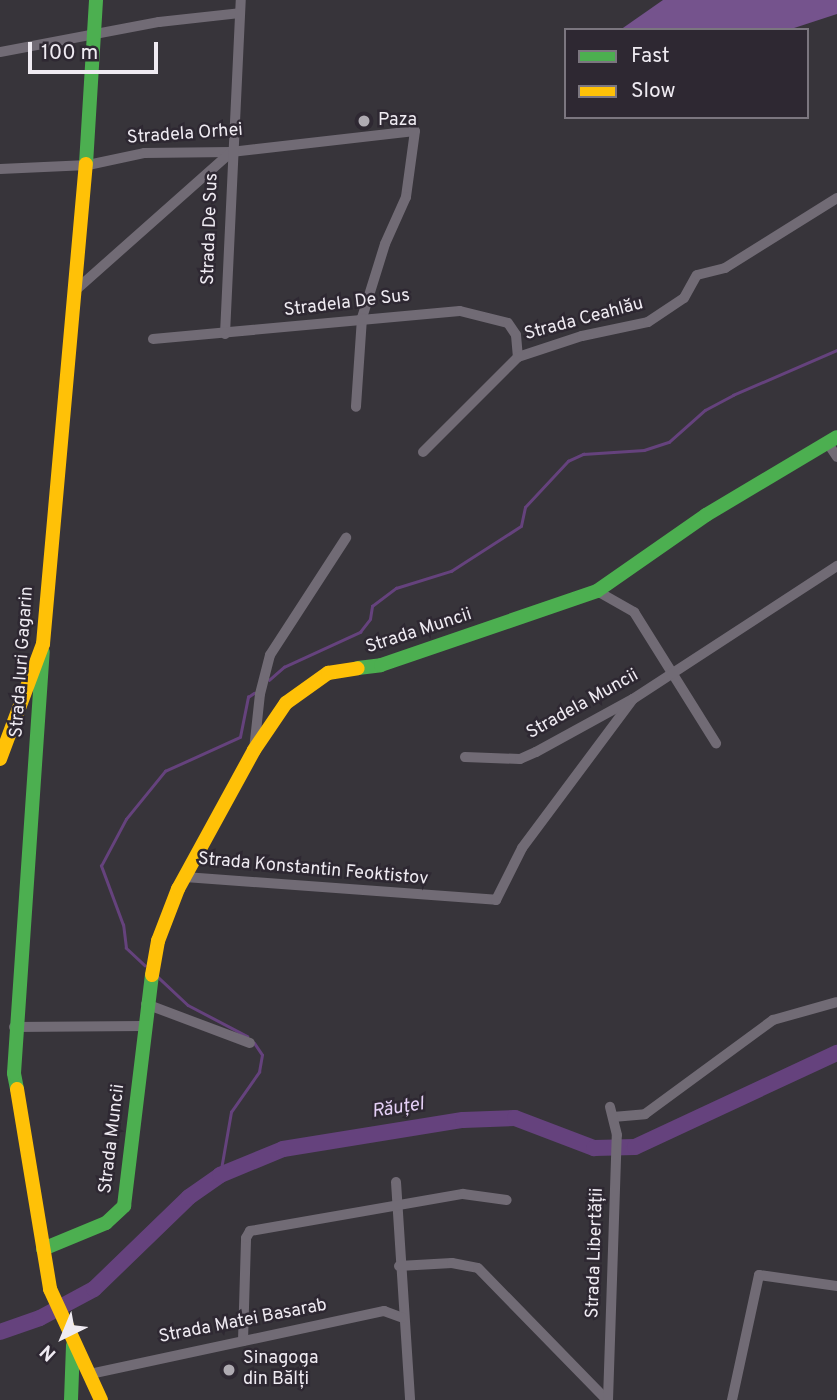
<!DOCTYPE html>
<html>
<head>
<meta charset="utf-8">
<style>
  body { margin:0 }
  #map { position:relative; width:837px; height:1400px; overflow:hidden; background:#37343a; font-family:Overpass,sans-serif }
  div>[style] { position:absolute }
  .forest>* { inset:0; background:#75538d }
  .stream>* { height:2.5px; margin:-1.25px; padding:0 1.25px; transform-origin:1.25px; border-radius:1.25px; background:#65427d }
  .river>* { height:16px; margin:-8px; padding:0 8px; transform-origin:8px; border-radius:8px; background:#65427d }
  .street>* { height:10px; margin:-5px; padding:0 5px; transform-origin:5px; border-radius:5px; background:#716b75 }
  .fast>* { height:14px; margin:-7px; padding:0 7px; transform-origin:7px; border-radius:7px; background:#4caf50 }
  .slow>* { height:14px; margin:-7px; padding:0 7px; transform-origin:7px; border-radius:7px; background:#ffc107 }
  .dots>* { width:19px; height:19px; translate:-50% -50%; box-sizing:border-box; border:4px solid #2e2832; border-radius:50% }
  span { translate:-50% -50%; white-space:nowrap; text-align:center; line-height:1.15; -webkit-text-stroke:5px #2e2832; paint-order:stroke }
  .poi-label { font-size:18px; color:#efebf2 }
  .left { translate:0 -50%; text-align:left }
  .street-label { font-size:18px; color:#efebf2 }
  .water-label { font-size:19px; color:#e5d0f6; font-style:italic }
  .legend { position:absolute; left:564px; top:28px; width:245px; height:91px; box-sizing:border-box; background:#2e2832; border:2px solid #7b767f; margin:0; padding:9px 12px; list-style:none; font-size:21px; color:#efebf2 }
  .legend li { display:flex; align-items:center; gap:14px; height:35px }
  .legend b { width:35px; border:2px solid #7b767f }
  .north { position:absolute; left:28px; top:1302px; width:70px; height:70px; -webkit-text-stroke:5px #2e2832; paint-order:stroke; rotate:223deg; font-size:19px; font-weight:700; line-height:28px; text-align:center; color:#efebf2 }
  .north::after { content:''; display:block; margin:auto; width:24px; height:32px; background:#efebf2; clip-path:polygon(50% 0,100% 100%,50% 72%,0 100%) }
  .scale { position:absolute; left:28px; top:42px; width:130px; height:32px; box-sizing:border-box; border:4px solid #efebf2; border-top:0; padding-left:9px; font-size:21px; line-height:24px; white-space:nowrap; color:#efebf2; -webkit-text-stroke:5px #2e2832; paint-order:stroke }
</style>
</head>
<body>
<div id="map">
  <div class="forest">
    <div style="clip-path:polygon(663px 0,837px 0,837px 14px,788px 30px,620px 30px)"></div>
  </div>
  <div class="stream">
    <div style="left:269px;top:680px;width:20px;rotate:-41deg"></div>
    <div style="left:284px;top:667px;width:84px;rotate:-24.7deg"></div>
    <div style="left:360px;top:632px;width:16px;rotate:-52deg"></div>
    <div style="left:370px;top:619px;width:13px;rotate:-81deg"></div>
    <div style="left:372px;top:606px;width:30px;rotate:-37deg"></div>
    <div style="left:396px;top:588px;width:58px;rotate:-17.2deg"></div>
    <div style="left:451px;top:571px;width:83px;rotate:-32.7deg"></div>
    <div style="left:521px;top:526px;width:19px;rotate:-78deg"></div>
    <div style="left:525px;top:507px;width:63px;rotate:-46.9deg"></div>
    <div style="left:568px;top:461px;width:17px;rotate:-25deg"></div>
    <div style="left:583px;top:454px;width:61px;rotate:-3.8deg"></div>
    <div style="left:644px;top:450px;width:26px;rotate:-18deg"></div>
    <div style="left:669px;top:442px;width:48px;rotate:-41.6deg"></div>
    <div style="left:705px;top:410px;width:32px;rotate:-28deg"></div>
    <div style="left:733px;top:395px;width:113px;rotate:-23.4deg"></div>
    <div style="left:145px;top:966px;width:26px;rotate:-137deg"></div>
    <div style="left:126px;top:948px;width:23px;rotate:-97deg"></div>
    <div style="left:123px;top:925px;width:63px;rotate:-110.4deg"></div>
    <div style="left:101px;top:866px;width:53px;rotate:-62deg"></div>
    <div style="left:126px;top:819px;width:62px;rotate:-50.9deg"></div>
    <div style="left:165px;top:771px;width:82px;rotate:-24.4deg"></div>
    <div style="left:240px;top:737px;width:41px;rotate:-78.7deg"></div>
    <div style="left:248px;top:697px;width:7px;rotate:-34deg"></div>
    <div style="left:157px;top:976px;width:42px;rotate:43.1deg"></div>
    <div style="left:188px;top:1005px;width:67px;rotate:27.7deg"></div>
    <div style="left:220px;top:1175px;width:64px;rotate:-80.1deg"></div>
    <div style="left:231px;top:1112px;width:49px;rotate:-55deg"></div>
    <div style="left:259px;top:1072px;width:17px;rotate:-80deg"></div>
    <div style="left:262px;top:1055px;width:14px;rotate:-124deg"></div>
  </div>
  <div class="river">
    <div style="left:0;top:1332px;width:42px;rotate:-19.3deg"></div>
    <div style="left:40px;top:1318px;width:61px;rotate:-28.2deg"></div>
    <div style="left:94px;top:1289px;width:132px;rotate:-44.1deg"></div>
    <div style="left:189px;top:1197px;width:38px;rotate:-35deg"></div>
    <div style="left:220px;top:1175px;width:68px;rotate:-22.4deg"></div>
    <div style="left:283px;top:1149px;width:182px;rotate:-9.2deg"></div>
    <div style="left:463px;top:1120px;width:52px;rotate:-2.2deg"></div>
    <div style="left:515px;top:1118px;width:85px;rotate:20.8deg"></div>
    <div style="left:594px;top:1148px;width:41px;rotate:-1.4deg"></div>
    <div style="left:635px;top:1147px;width:223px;rotate:-25deg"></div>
  </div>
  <div class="street">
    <div style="left:0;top:52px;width:162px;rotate:-10.7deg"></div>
    <div style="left:159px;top:22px;width:81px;rotate:-6.3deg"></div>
    <div style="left:0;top:169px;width:88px;rotate:-2.6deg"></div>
    <div style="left:88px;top:165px;width:57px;rotate:-12.1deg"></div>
    <div style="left:144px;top:153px;width:87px;rotate:-0.7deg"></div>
    <div style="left:231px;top:152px;width:185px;rotate:-6.5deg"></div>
    <div style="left:415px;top:131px;width:67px;rotate:97.8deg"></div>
    <div style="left:406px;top:197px;width:51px;rotate:114.1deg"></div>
    <div style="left:385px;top:244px;width:77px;rotate:107.3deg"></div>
    <div style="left:362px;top:318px;width:89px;rotate:93.9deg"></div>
    <div style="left:78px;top:288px;width:205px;rotate:-41.6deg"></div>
    <div style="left:225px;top:334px;width:334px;rotate:-87.3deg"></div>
    <div style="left:153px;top:339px;width:308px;rotate:-5.2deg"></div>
    <div style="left:460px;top:311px;width:49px;rotate:14deg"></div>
    <div style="left:508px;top:323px;width:14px;rotate:56deg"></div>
    <div style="left:516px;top:335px;width:22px;rotate:85deg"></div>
    <div style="left:827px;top:442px;width:18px;rotate:56deg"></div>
    <div style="left:423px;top:452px;width:134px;rotate:-45deg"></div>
    <div style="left:518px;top:357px;width:67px;rotate:-18.2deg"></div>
    <div style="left:582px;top:336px;width:67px;rotate:-12deg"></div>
    <div style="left:648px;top:322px;width:43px;rotate:-33.7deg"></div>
    <div style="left:684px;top:298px;width:26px;rotate:-61deg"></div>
    <div style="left:697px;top:275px;width:29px;rotate:-14deg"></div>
    <div style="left:725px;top:268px;width:132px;rotate:-32deg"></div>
    <div style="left:597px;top:591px;width:43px;rotate:29.6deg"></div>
    <div style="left:634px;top:612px;width:155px;rotate:58deg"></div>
    <div style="left:254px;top:750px;width:56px;rotate:-83.9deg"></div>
    <div style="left:260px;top:694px;width:40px;rotate:-75.6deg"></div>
    <div style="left:270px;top:655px;width:140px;rotate:-57deg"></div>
    <div style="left:465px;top:757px;width:55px;rotate:2.1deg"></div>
    <div style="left:520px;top:759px;width:17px;rotate:-24deg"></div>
    <div style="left:536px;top:752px;width:111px;rotate:-28.7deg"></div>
    <div style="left:633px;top:699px;width:244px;rotate:-33.1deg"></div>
    <div style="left:185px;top:877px;width:312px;rotate:4.2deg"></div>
    <div style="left:496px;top:900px;width:58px;rotate:-63.4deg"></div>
    <div style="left:522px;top:848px;width:186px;rotate:-53.3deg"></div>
    <div style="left:146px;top:1004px;width:111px;rotate:20.6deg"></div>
    <div style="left:14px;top:1027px;width:129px;rotate:-0.4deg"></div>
    <div style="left:613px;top:1117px;width:32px;rotate:-5deg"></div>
    <div style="left:645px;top:1114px;width:159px;rotate:-36.3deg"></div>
    <div style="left:773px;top:1020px;width:66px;rotate:-15.7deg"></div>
    <div style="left:396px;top:1182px;width:218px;rotate:86.3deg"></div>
    <div style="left:399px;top:1266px;width:53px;rotate:-3.2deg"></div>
    <div style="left:452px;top:1263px;width:26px;rotate:11deg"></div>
    <div style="left:478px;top:1268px;width:185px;rotate:45.7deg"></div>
    <div style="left:243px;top:1341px;width:103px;rotate:-88.3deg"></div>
    <div style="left:246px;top:1238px;width:8px;rotate:-60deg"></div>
    <div style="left:250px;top:1231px;width:216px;rotate:-9.9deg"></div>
    <div style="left:463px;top:1194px;width:44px;rotate:7.8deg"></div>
    <div style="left:90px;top:1374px;width:301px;rotate:-12.1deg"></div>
    <div style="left:384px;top:1311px;width:20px;rotate:20deg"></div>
    <div style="left:608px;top:1400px;width:265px;rotate:-88.1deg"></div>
    <div style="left:617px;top:1135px;width:29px;rotate:-104deg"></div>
    <div style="left:732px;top:1400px;width:128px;rotate:-77.8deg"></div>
    <div style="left:759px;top:1275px;width:79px;rotate:8deg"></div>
  </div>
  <div class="fast">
    <div style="left:86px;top:164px;width:164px;rotate:-86.5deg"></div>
    <div style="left:358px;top:668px;width:23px;rotate:-7deg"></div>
    <div style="left:381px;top:665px;width:228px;rotate:-18.9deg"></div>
    <div style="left:597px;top:591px;width:133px;rotate:-34.9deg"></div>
    <div style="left:706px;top:515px;width:152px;rotate:-30.8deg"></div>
    <div style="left:17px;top:1089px;width:16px;rotate:-101deg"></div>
    <div style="left:14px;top:1073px;width:422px;rotate:-86.1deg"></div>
    <div style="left:43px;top:1249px;width:68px;rotate:-22.4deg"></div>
    <div style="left:106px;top:1223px;width:25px;rotate:-43deg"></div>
    <div style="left:124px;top:1206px;width:233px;rotate:-83.1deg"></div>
    <div style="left:71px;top:1400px;width:55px;rotate:-87.9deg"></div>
  </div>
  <div class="slow">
    <div style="left:0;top:759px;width:123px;rotate:-69.5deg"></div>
    <div style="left:43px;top:644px;width:482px;rotate:-84.9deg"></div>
    <div style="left:152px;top:975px;width:35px;rotate:-80deg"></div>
    <div style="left:158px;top:941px;width:56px;rotate:-69deg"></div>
    <div style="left:178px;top:889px;width:158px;rotate:-61.3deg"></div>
    <div style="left:254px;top:750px;width:57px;rotate:-55.8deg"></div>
    <div style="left:286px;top:703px;width:52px;rotate:-35.5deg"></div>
    <div style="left:328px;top:673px;width:30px;rotate:-9deg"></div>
    <div style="left:17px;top:1089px;width:203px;rotate:80.6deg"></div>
    <div style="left:50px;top:1289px;width:122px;rotate:65.3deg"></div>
  </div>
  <div class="dots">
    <div style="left:364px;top:121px;background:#afabb2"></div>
    <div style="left:229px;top:1370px;background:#afabb2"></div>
  </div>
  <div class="poi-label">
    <span class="left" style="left:378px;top:121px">Paza</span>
    <span class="left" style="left:243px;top:1370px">Sinagoga<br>din Bălți</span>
  </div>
  <div class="street-label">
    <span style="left:185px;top:135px;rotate:-4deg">Stradela Orhei</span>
    <span style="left:211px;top:229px;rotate:-88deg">Strada De Sus</span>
    <span style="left:347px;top:304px;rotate:-7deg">Stradela De Sus</span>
    <span style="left:584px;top:320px;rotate:-15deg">Strada Ceahlău</span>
    <span style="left:419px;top:632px;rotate:-18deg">Strada Muncii</span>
    <span style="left:23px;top:662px;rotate:-86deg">Strada Iuri Gagarin</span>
    <span style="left:583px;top:705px;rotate:-29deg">Stradela Muncii</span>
    <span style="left:313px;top:870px;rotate:5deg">Strada Konstantin Feoktistov</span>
    <span style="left:113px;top:1139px;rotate:-83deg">Strada Muncii</span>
    <span style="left:596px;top:1253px;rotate:-88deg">Strada Libertății</span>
    <span style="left:243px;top:1322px;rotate:-11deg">Strada Matei Basarab</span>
  </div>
  <div class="water-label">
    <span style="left:398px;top:1109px;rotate:-9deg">Răuțel</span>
  </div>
  <ul class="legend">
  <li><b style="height:9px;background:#4caf50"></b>Fast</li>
  <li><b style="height:9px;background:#ffc107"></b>Slow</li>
  </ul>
  <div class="north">N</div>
  <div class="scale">100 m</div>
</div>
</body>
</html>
